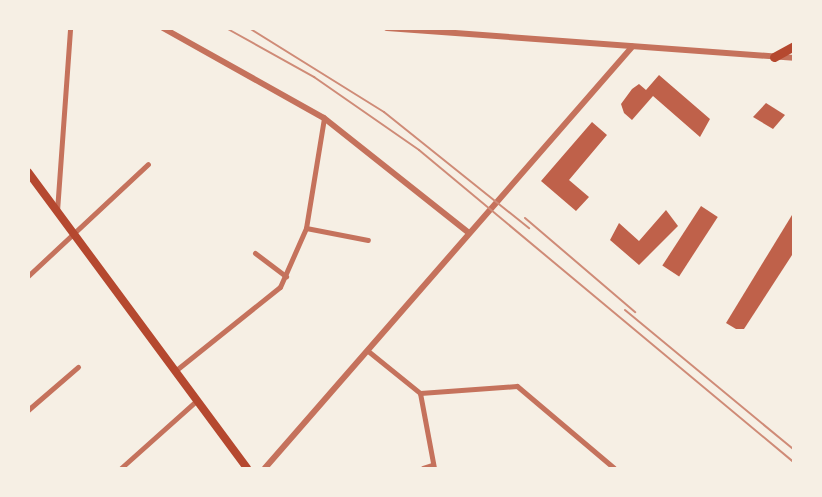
<!DOCTYPE html>
<html>
<head>
<meta charset="utf-8">
<style>
  body { margin:0 }
  #map { position:relative; width:822px; height:497px; overflow:hidden; background:#f6efe4; font-family:Merriweather,serif }
  div>[style] { position:absolute }
  .building>* { inset:0; background:#bf614a; transform-origin:0 0 }
  .minor>* { height:5px; margin:-2.5px; padding:0 2.5px; transform-origin:2.5px; border-radius:2.5px; background:#c5725c }
  .tertiary>* { height:6px; margin:-3px; padding:0 3px; transform-origin:3px; border-radius:3px; background:#c5725c }
  .secondary>* { height:8px; margin:-4px; padding:0 4px; transform-origin:4px; border-radius:4px; background:#b5482f }
  .motorway>* { height:9px; margin:-4.5px; padding:0 4.5px; transform-origin:4.5px; border-radius:4.5px; background:#b5482f }
  .rail>* { height:2px; margin:-1px; padding:0 1px; transform-origin:1px; border-radius:1px; background:#cf8b77 }
  span { translate:-50% -50%; white-space:nowrap; text-align:center; line-height:1.15; -webkit-text-stroke:6px #f6efe4; paint-order:stroke }
  .frame { position:absolute; inset:0; border:30px solid #f6efe4; pointer-events:none }
</style>
</head>
<body>
<div id="map">
  <div class="building">
    <div style="clip-path:polygon(659px 75px,710px 119px,700px 137px,653px 96px,632px 120px,624px 113px,621px 104px,632px 89px,639px 84px,646px 90px)"></div>
    <div style="clip-path:polygon(766px 103px,785px 115px,773px 129px,753px 117px)"></div>
    <div style="clip-path:polygon(592px 122px,607px 135px,569px 180px,589px 197px,576px 211px,541px 181px)"></div>
    <div style="left:701px;top:206px;width:20px;height:71px;rotate:33deg"></div>
    <div style="clip-path:polygon(666px 210px,678px 226px,639px 265px,610px 240px,619px 223px,639px 241px)"></div>
    <div style="clip-path:polygon(792px 215px,794px 252px,744px 329px,736px 329px,726px 323px)"></div>
  </div>
  <div class="minor">
    <div style="left:57px;top:211px;width:183px;rotate:-85.9deg"></div>
    <div style="left:306px;top:228px;width:63px;rotate:11deg"></div>
    <div style="left:255px;top:253px;width:39px;rotate:37deg"></div>
    <div style="left:28px;top:276px;width:164px;rotate:-43deg"></div>
    <div style="left:368px;top:351px;width:67px;rotate:38.9deg"></div>
    <div style="left:420px;top:393px;width:76px;rotate:79.4deg"></div>
    <div style="left:175px;top:371px;width:134px;rotate:-38.7deg"></div>
    <div style="left:280px;top:287px;width:64px;rotate:-66.2deg"></div>
    <div style="left:306px;top:228px;width:111px;rotate:-80.7deg"></div>
    <div style="left:420px;top:393px;width:97px;rotate:-4.1deg"></div>
    <div style="left:517px;top:386px;width:127px;rotate:40.2deg"></div>
    <div style="left:28px;top:410px;width:66px;rotate:-40.7deg"></div>
    <div style="left:121px;top:468px;width:102px;rotate:-41.8deg"></div>
    <div style="left:423px;top:468px;width:9px;rotate:-18deg"></div>
  </div>
  <div class="tertiary">
    <div style="left:163px;top:28px;width:184px;rotate:29.2deg"></div>
    <div style="left:324px;top:118px;width:184px;rotate:38.4deg"></div>
    <div style="left:387px;top:28px;width:408px;rotate:4.2deg"></div>
    <div style="left:265px;top:468px;width:559px;rotate:-48.92deg"></div>
  </div>
  <div class="secondary">
    <div style="left:28px;top:172px;width:368px;rotate:53.5deg"></div>
  </div>
  <div class="motorway">
    <div style="left:774px;top:57px;width:23px;rotate:-29deg"></div>
  </div>
  <div class="rail">
    <div style="left:226px;top:28px;width:101px;rotate:29.1deg"></div>
    <div style="left:314px;top:77px;width:128px;rotate:34.8deg"></div>
    <div style="left:419px;top:150px;width:488px;rotate:39.8deg"></div>
    <div style="left:249px;top:28px;width:159px;rotate:31.9deg"></div>
    <div style="left:384px;top:112px;width:186px;rotate:38.7deg"></div>
    <div style="left:525px;top:218px;width:145px;rotate:40.5deg"></div>
    <div style="left:625px;top:310px;width:219px;rotate:39.6deg"></div>
  </div>
  <div class="frame"></div>
</div>
</body>
</html>
